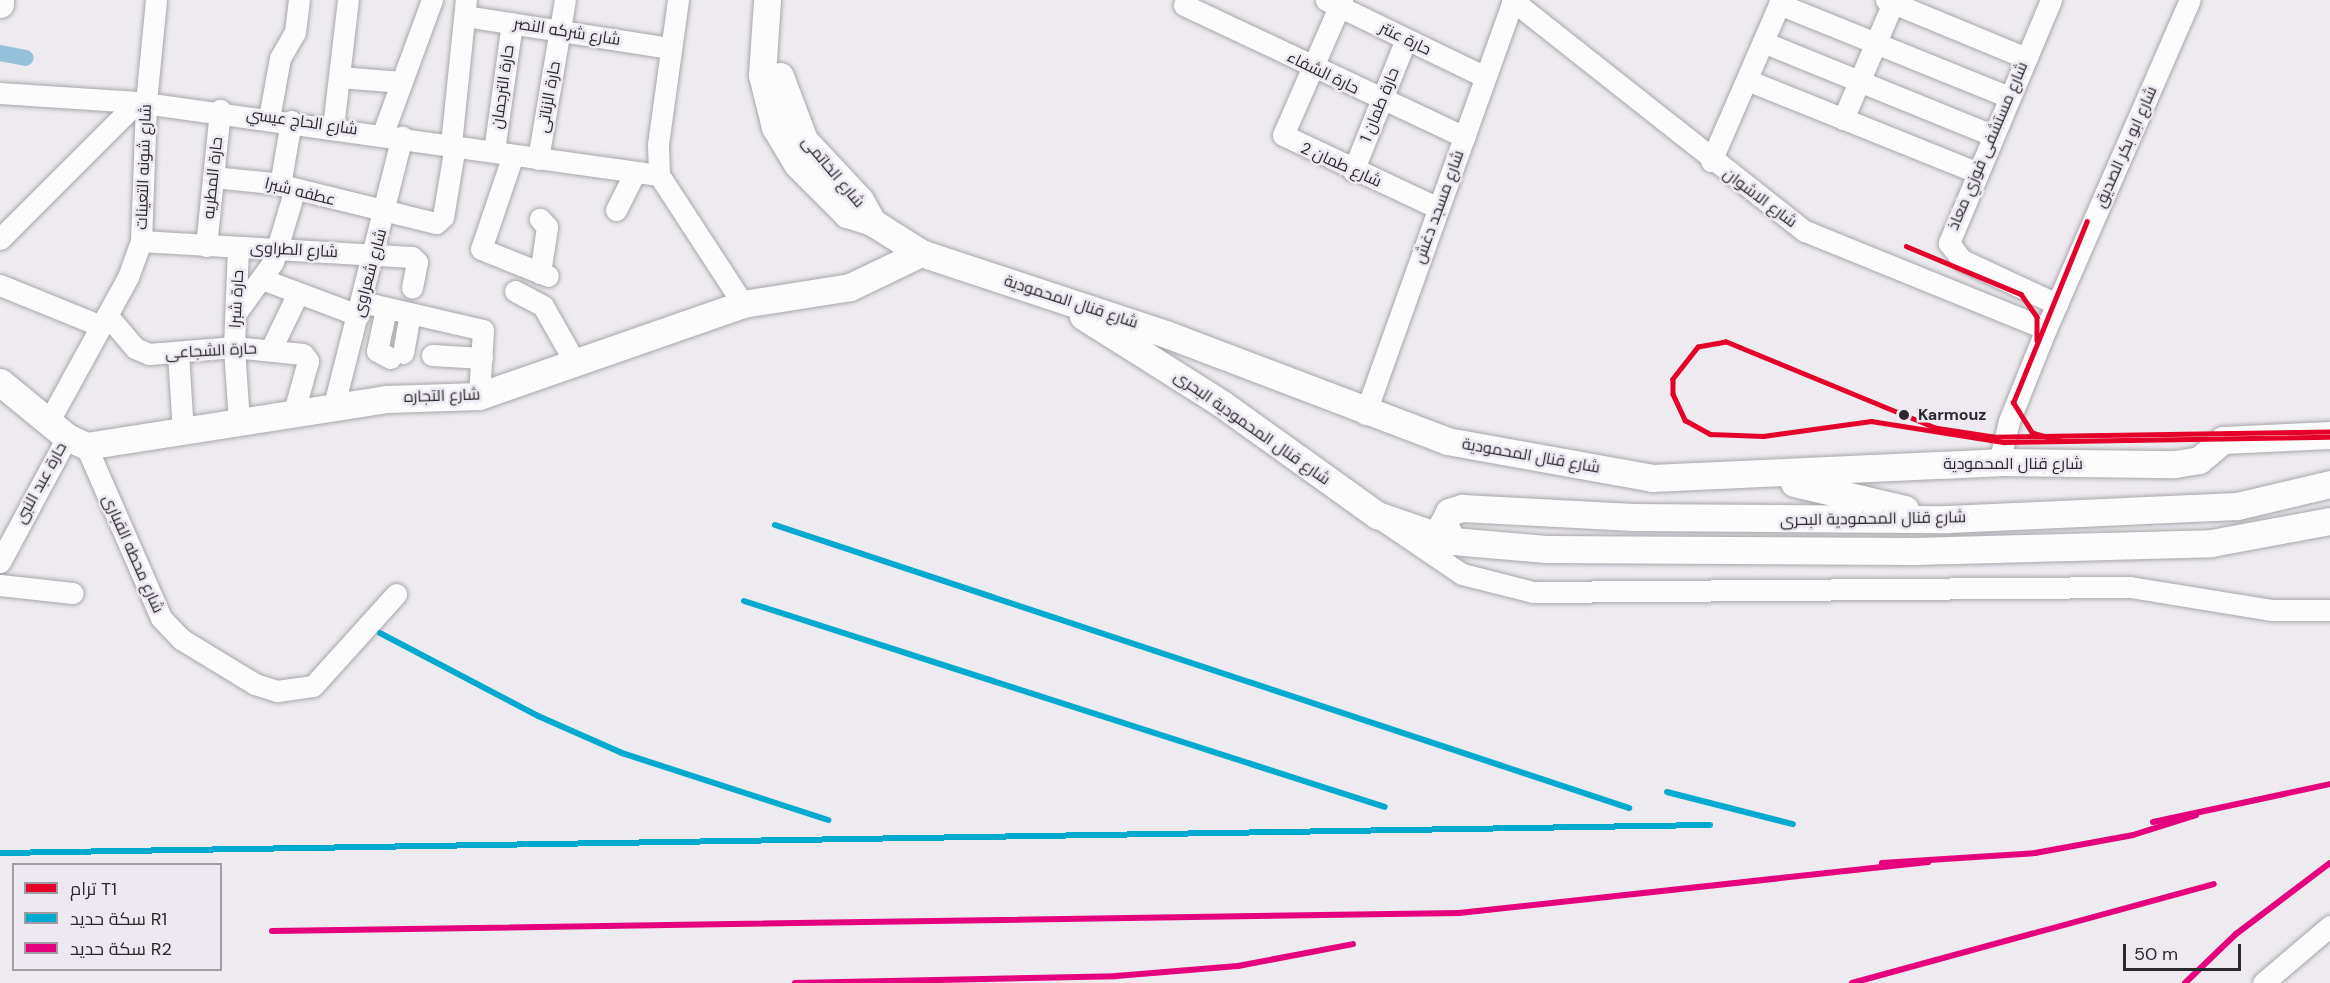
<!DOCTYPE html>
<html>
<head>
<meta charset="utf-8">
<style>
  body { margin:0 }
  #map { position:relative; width:2330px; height:983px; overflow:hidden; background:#edebef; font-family:"DM Sans",Cairo,sans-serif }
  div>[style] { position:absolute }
  .canal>* { height:16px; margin:-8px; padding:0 8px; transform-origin:8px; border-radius:8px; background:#96c1da }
  .roads { filter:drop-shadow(0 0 2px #a8a6aa) drop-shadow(0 0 2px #a8a6aa) }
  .minor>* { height:21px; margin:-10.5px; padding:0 10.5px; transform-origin:10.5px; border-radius:10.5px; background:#fcfcfd }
  .major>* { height:27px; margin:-13.5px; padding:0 13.5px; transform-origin:13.5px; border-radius:13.5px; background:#fcfcfd }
  .rail-1>* { height:6px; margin:-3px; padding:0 3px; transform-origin:3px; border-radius:3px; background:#00a9ce }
  .rail-2>* { height:6px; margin:-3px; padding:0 3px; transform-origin:3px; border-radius:3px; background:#e5007d }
  .tram-1>* { height:4.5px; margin:-2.25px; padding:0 2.25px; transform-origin:2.25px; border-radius:2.25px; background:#e4002b }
  .dots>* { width:16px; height:16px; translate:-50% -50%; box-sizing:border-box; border:3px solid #ece9f1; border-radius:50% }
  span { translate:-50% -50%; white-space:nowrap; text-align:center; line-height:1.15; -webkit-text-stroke:5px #ece9f1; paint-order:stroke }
  .street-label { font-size:16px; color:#2b292d }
  .stop-label { font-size:16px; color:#2b292d; font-weight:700 }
  .left { translate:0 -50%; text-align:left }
  .legend { position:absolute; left:12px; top:863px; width:210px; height:108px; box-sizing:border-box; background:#ece9f1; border:2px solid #9f9ca3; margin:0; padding:8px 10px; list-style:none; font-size:18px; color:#2b292d }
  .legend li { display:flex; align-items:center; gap:12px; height:30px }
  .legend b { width:30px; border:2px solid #9f9ca3 }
  .scale { position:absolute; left:2123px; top:944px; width:118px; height:27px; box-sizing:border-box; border:3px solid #2b292d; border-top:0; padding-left:8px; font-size:18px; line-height:21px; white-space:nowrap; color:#2b292d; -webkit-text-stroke:4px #ece9f1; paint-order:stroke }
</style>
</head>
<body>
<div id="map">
  <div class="canal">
    <div style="left:0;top:53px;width:26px;rotate:11deg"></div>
  </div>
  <div class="roads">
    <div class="minor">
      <div style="left:678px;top:0;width:146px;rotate:97.9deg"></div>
      <div style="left:658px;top:145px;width:30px;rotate:88deg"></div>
      <div style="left:659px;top:175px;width:154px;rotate:56.9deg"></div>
      <div style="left:1326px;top:0;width:177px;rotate:25.8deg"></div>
      <div style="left:1342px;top:0;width:147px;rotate:113.6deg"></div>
      <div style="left:1283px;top:135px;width:171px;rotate:25.2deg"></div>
      <div style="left:1512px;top:0;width:373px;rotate:38.3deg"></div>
      <div style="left:1805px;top:231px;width:260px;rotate:22.1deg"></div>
      <div style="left:1886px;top:0;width:152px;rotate:22.5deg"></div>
      <div style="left:2051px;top:0;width:264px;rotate:112.8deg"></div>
      <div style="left:1949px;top:243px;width:21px;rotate:53deg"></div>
      <div style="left:1962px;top:260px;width:105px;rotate:24.9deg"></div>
      <div style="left:1779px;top:4px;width:248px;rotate:22deg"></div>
      <div style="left:1184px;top:5px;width:310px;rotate:25.2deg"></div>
      <div style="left:465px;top:16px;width:207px;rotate:8.9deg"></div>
      <div style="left:1763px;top:42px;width:247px;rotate:22.1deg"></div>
      <div style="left:339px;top:77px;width:63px;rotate:4.5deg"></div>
      <div style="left:1747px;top:80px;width:247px;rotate:21.9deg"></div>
      <div style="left:0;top:93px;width:137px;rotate:3.8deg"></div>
      <div style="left:269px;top:118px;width:61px;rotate:-79.6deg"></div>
      <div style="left:280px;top:58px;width:30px;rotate:-60deg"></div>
      <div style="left:295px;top:32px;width:32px;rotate:-83deg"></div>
      <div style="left:1843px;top:119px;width:126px;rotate:-66.7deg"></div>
      <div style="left:333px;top:127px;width:128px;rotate:-83.3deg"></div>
      <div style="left:383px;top:133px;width:142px;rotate:-69.8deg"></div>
      <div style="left:451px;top:144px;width:145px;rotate:-84.1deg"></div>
      <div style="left:494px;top:151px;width:129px;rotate:-82deg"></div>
      <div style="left:513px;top:155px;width:99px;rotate:108.8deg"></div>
      <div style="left:481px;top:249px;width:72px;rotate:21.9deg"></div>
      <div style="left:538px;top:159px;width:161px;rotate:-80.4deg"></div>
      <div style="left:1711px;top:161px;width:176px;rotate:-66.5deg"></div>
      <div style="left:1353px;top:171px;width:142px;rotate:-68.1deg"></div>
      <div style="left:213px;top:177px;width:60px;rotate:5.7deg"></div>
      <div style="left:273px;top:183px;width:168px;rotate:13.8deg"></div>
      <div style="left:436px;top:223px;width:9px;rotate:-41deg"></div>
      <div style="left:443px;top:217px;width:73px;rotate:-80.5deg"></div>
      <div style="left:280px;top:185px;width:65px;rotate:-80.2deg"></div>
      <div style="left:616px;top:210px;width:42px;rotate:-63.4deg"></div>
      <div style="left:0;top:239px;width:194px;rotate:-45deg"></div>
      <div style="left:137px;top:102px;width:527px;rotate:7.96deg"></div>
      <div style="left:141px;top:241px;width:271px;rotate:3.4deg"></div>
      <div style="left:412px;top:257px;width:7px;rotate:45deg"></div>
      <div style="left:417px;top:262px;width:26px;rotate:101deg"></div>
      <div style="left:206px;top:246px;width:137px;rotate:-84.1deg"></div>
      <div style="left:238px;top:247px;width:100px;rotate:92.3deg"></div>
      <div style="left:234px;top:347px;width:75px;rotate:86.2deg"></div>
      <div style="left:540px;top:273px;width:47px;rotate:-81.3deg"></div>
      <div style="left:547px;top:227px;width:11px;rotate:-131deg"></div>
      <div style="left:262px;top:279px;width:103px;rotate:20.6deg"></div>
      <div style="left:0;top:285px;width:109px;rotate:22.1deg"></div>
      <div style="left:515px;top:291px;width:32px;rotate:28deg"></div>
      <div style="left:543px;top:306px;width:67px;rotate:60.4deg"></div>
      <div style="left:362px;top:302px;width:124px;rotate:13deg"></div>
      <div style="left:483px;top:330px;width:66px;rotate:93.5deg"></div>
      <div style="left:386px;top:309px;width:43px;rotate:102.1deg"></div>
      <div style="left:377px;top:351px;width:15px;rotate:28deg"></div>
      <div style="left:238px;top:310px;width:59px;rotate:-53.9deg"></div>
      <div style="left:273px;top:262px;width:73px;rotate:-73.3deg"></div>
      <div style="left:107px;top:315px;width:43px;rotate:49.7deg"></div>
      <div style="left:135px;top:348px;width:15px;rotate:23deg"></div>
      <div style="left:149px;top:354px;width:85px;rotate:-4.7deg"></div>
      <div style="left:234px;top:347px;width:69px;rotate:5.8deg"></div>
      <div style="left:303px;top:354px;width:9px;rotate:54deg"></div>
      <div style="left:308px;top:361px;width:56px;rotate:105.5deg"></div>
      <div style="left:271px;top:349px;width:62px;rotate:-64.3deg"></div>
      <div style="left:178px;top:353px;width:79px;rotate:86.4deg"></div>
      <div style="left:403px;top:353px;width:40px;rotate:-80deg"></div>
      <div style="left:432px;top:355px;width:50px;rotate:3.4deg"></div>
      <div style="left:333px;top:409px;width:281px;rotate:-75.8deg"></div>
      <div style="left:1365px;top:414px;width:439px;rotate:-70.3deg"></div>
      <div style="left:50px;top:419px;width:162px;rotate:-61.2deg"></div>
      <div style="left:128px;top:277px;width:38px;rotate:-70deg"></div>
      <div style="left:141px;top:241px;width:139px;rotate:-87.9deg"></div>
      <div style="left:146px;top:102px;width:102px;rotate:-84.4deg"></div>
      <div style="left:86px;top:446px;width:188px;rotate:66.4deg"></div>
      <div style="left:161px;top:618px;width:29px;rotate:46deg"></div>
      <div style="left:181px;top:639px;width:87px;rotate:31.3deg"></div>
      <div style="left:255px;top:684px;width:23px;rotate:18deg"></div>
      <div style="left:277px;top:691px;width:36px;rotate:-8deg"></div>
      <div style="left:313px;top:686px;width:124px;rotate:-47.9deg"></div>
      <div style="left:1999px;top:462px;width:42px;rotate:-76.3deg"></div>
      <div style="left:2009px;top:421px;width:99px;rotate:-68.1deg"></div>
      <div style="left:2046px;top:329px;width:359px;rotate:-66.4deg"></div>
      <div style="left:1384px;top:521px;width:94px;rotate:34.2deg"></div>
      <div style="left:1462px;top:574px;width:73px;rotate:14.2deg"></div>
      <div style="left:1533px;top:592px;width:597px;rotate:-0.48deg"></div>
      <div style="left:2130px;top:587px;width:144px;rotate:9.2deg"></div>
      <div style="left:2272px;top:610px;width:58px"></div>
      <div style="left:0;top:562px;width:142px;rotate:-61.8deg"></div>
      <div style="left:0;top:585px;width:73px;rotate:6.3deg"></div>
      <div style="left:2263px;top:983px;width:88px;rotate:-40.4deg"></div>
    </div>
    <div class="major">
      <div style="left:767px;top:0;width:75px;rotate:93.8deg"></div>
      <div style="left:762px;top:75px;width:54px;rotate:76deg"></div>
      <div style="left:775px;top:127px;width:43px;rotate:59.3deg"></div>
      <div style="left:797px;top:164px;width:71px;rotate:45deg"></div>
      <div style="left:847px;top:214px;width:26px;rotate:18deg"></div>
      <div style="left:872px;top:222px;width:58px;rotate:32.3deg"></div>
      <div style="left:921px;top:253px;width:258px;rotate:18.3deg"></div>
      <div style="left:1166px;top:334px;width:301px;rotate:20.8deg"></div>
      <div style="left:1447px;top:441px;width:208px;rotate:10.2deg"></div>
      <div style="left:1652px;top:478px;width:347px;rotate:-2.6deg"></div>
      <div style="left:1999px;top:462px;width:176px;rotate:0.7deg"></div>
      <div style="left:2175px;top:464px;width:24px;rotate:-9deg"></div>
      <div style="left:2199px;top:460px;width:31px;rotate:-40deg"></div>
      <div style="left:2223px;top:440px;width:107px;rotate:-2.7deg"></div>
      <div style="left:0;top:4px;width:4px;rotate:-90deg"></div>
      <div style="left:780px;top:76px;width:68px;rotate:69.4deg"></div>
      <div style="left:804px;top:140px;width:82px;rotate:47deg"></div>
      <div style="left:860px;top:200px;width:25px;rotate:61deg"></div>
      <div style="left:1083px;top:316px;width:165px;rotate:32.3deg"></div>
      <div style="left:1222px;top:404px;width:191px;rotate:35.6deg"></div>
      <div style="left:1377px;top:515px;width:80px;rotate:18.9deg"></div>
      <div style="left:1453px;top:541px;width:93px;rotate:4.9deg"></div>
      <div style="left:1546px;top:549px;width:368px;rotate:0.3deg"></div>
      <div style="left:1914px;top:551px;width:297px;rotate:-1.5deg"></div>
      <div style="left:2211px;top:543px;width:121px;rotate:-10.5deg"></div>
      <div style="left:0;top:382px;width:87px;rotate:39.4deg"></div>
      <div style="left:67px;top:437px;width:21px;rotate:25deg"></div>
      <div style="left:86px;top:446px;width:305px;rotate:-8.9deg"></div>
      <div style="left:387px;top:399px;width:92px;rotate:-1.9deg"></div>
      <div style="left:479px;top:396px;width:280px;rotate:-19.2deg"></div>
      <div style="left:743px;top:304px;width:108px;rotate:-9deg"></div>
      <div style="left:850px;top:287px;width:79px;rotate:-25.6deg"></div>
      <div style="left:1794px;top:483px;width:114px;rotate:13.2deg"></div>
      <div style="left:1453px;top:541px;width:20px;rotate:-120deg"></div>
      <div style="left:1443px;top:524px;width:13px;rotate:-63deg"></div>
      <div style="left:1449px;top:512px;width:14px;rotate:-17deg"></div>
      <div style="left:1462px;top:508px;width:171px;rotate:3deg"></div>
      <div style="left:1633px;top:517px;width:315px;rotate:0.4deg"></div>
      <div style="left:1948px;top:519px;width:289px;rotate:-2.6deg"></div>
      <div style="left:2237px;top:506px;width:96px;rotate:-13.3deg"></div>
    </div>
  </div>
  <div class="rail-1">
    <div style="left:775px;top:525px;width:900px;rotate:18.33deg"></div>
    <div style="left:744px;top:601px;width:673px;rotate:17.82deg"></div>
    <div style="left:380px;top:633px;width:178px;rotate:27.7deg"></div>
    <div style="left:538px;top:716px;width:92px;rotate:23.8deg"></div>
    <div style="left:622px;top:753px;width:217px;rotate:18deg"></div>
    <div style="left:1667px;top:792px;width:130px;rotate:14.3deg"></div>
    <div style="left:0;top:853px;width:1710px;rotate:-0.94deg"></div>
  </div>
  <div class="rail-2">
    <div style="left:2153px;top:822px;width:181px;rotate:-12.1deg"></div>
    <div style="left:1882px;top:863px;width:153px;rotate:-3.7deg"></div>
    <div style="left:2035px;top:853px;width:100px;rotate:-10.4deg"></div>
    <div style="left:2133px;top:835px;width:66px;rotate:-17.6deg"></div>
    <div style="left:272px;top:931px;width:1187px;rotate:-0.87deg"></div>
    <div style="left:1459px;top:913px;width:472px;rotate:-6.2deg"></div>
    <div style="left:795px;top:983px;width:321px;rotate:-1.2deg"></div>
    <div style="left:1116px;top:976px;width:122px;rotate:-4.7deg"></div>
    <div style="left:1238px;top:966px;width:117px;rotate:-10.8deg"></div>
    <div style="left:1852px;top:983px;width:375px;rotate:-15.3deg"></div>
    <div style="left:2185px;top:983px;width:71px;rotate:-43.9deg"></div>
    <div style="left:2236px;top:934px;width:118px;rotate:-37.1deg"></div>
  </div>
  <div class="tram-1">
    <div style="left:1906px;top:246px;width:125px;rotate:22.7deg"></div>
    <div style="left:2021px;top:294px;width:28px;rotate:55deg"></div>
    <div style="left:2037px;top:317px;width:23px;rotate:90deg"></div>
    <div style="left:2330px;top:432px;width:337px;rotate:179.1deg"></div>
    <div style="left:1993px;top:437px;width:59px;rotate:-171.2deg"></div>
    <div style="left:1935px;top:428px;width:226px;rotate:-157.6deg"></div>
    <div style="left:1726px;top:342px;width:28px;rotate:170deg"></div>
    <div style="left:1698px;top:347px;width:41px;rotate:128deg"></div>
    <div style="left:1673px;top:379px;width:15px;rotate:90deg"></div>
    <div style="left:1673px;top:394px;width:29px;rotate:65deg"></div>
    <div style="left:1685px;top:420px;width:29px;rotate:29deg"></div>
    <div style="left:1710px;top:434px;width:53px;rotate:2.2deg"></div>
    <div style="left:1763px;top:436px;width:109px;rotate:-7.9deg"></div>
    <div style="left:1871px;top:421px;width:135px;rotate:9deg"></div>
    <div style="left:2004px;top:442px;width:326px;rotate:-0.9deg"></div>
    <div style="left:2060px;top:441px;width:29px;rotate:-164deg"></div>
    <div style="left:2032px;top:433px;width:36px;rotate:-122deg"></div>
    <div style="left:2013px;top:403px;width:196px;rotate:-67.9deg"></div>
  </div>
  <div class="dots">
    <div style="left:1904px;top:415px;background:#2b292d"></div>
  </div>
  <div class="street-label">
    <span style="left:567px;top:32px;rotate:9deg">شارع شركه النصر</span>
    <span style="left:1405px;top:39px;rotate:26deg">حارة عنتر</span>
    <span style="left:1323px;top:73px;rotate:26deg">حارة الشفاء</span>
    <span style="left:503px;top:87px;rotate:-82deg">حارة الترجمان</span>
    <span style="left:549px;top:97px;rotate:-80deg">حارة الزناتى</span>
    <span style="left:1380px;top:105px;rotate:-68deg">حارة طمان 1</span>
    <span style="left:302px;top:122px;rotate:8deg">شارع الحاج عيسي</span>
    <span style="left:1988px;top:146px;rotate:-67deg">شارع مستشفى فوزي معاذ</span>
    <span style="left:2126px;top:147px;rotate:-66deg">شارع ابو بكر الصديق</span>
    <span style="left:1341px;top:165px;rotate:24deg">شارع طمان 2</span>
    <span style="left:144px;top:167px;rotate:-88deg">شارع شونه التعينات</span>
    <span style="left:833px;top:172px;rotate:50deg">شارع الخاتمى</span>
    <span style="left:213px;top:178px;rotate:-84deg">حارة المطريه</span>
    <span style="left:300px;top:192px;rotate:14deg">عطفه شبرا</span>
    <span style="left:1760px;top:198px;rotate:37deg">شارع الاشوان</span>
    <span style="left:1439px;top:207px;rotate:-70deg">شارع مسجد دغش</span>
    <span style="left:294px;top:250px;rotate:3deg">شارع الطراوى</span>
    <span style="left:370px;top:273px;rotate:-75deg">شارع شعراوى</span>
    <span style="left:237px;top:299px;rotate:-87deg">حارة شبرا</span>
    <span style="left:1071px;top:302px;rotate:18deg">شارع قنال المحمودية</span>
    <span style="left:211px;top:351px;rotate:-3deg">حارة الشجاعى</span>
    <span style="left:442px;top:396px;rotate:-2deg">شارع التجاره</span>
    <span style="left:1252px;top:428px;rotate:35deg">شارع قنال المحمودية البحرى</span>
    <span style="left:1531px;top:456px;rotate:10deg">شارع قنال المحمودية</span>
    <span style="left:2013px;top:464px">شارع قنال المحمودية</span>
    <span style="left:41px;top:483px;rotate:-61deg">حارة عبد النبى</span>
    <span style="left:1873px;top:519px;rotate:-1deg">شارع قنال المحمودية البحرى</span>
    <span style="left:133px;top:554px;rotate:66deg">شارع محطه القبارى</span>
  </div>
  <div class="stop-label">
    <span class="left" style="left:1918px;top:415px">Karmouz</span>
  </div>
  <ul class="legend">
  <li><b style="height:8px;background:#e4002b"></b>ترام T1</li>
  <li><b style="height:8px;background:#00a9ce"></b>سكة حديد R1</li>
  <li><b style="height:8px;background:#e5007d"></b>سكة حديد R2</li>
  </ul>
  <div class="scale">50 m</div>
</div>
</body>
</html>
